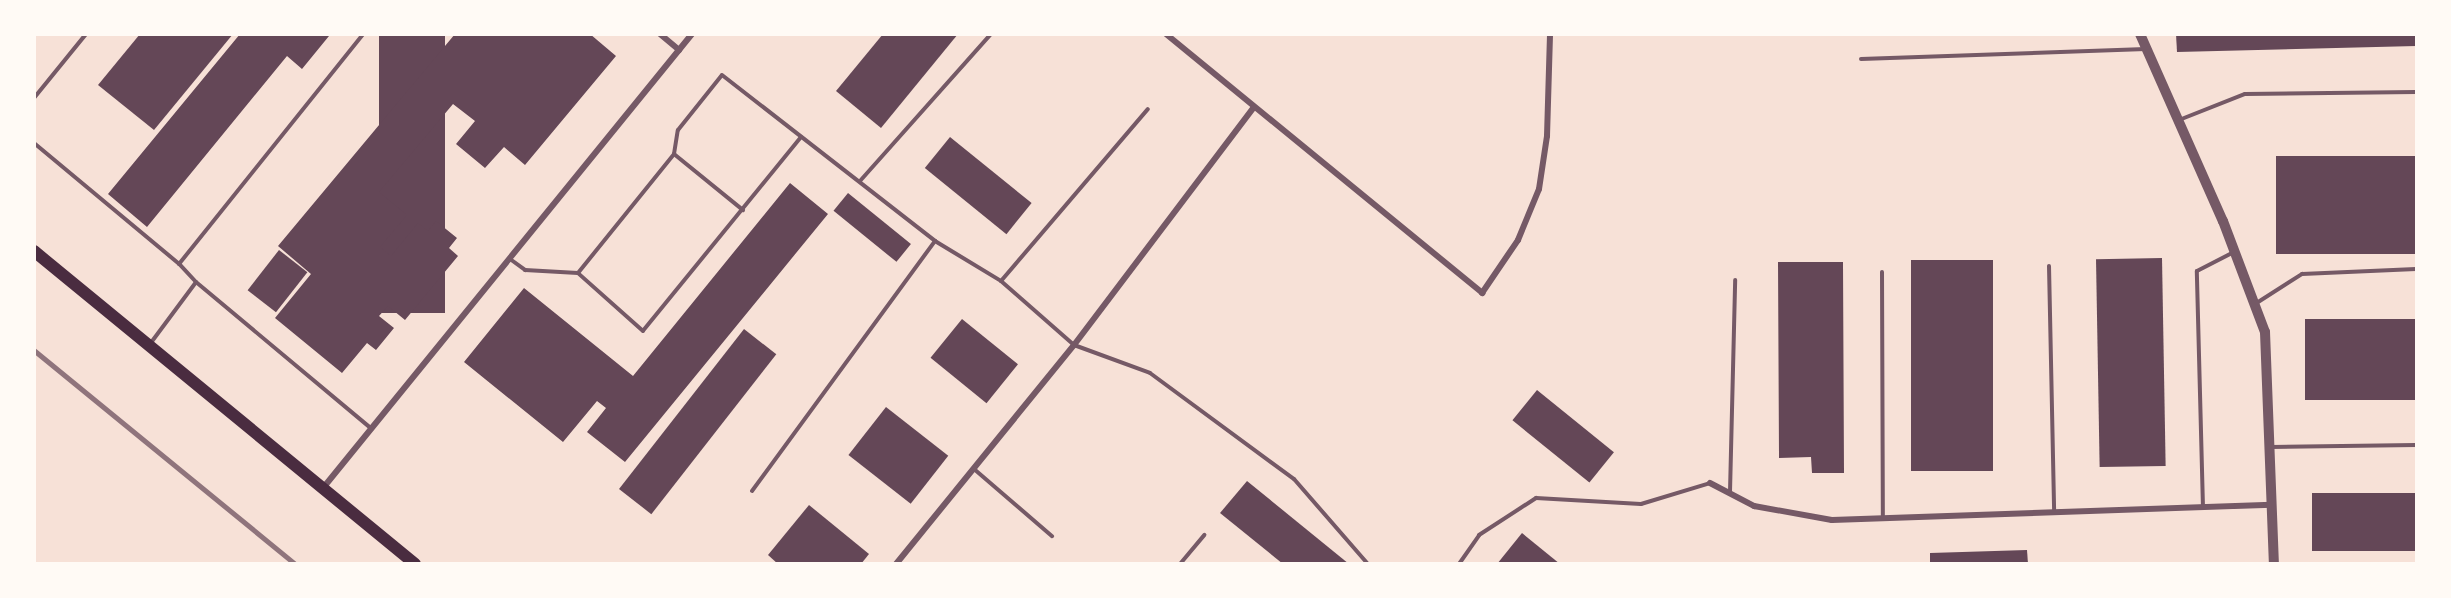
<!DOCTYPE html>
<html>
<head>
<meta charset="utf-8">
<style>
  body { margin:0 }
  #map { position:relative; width:2451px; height:598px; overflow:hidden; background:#f7e1d7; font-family:Merriweather,serif }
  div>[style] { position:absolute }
  .building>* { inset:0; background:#644757; transform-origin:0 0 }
  .service>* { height:4px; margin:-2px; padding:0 2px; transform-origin:2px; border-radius:2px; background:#755966 }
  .minor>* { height:6px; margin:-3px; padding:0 3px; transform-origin:3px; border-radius:3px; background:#755966 }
  .tertiary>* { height:10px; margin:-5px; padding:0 5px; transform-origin:5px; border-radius:5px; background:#755966 }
  .secondary>* { height:12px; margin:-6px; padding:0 6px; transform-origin:6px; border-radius:6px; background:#4a2c40 }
  .rail>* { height:4.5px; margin:-2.25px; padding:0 2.25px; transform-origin:2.25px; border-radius:2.25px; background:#8f747c }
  span { translate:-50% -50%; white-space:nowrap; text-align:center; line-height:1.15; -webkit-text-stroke:4.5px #fffaf5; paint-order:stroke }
  .frame { position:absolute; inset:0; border:36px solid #fffaf5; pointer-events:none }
</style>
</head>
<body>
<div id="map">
  <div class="building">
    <div style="clip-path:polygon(140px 34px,233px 34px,154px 130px,98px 85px)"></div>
    <div style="clip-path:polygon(240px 34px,329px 36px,302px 69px,287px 56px,147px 227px,108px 194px)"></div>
    <div style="left:379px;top:34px;width:66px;height:279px"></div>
    <div style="clip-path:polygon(455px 34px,590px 34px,616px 56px,525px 165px,504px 147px,485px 168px,456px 144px,475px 121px,453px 104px,379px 192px,407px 215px,380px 247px,391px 256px,418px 223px,428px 231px,436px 221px,457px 238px,449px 248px,458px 256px,405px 320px,388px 306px,379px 316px,394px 328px,376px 350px,367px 343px,342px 373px,275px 318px,311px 274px,278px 246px)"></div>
    <div style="clip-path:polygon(883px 34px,958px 34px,881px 128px,836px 91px)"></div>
    <div style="clip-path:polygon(2176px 34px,2416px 34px,2416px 46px,2177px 52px)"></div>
    <div style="left:950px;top:137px;width:105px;height:40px;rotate:39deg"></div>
    <div style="left:2416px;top:156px;width:98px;height:140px;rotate:90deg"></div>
    <div style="clip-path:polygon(790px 183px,828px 214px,625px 462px,587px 432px,606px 408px,597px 401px,563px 442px,464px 362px,524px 288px,633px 376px)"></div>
    <div style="left:848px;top:193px;width:81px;height:23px;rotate:39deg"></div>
    <div style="left:279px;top:250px;width:36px;height:51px;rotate:38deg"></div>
    <div style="left:2162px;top:258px;width:208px;height:66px;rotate:89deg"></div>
    <div style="left:1993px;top:260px;width:211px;height:82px;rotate:90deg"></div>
    <div style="clip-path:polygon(1778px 262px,1843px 262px,1844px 473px,1812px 473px,1811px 457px,1779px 458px)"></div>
    <div style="left:962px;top:319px;width:72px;height:50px;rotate:39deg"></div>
    <div style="left:2416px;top:319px;width:81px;height:111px;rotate:90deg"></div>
    <div style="left:744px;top:329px;width:41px;height:203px;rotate:38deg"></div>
    <div style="left:1537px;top:390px;width:99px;height:39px;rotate:39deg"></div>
    <div style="left:886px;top:407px;width:79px;height:61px;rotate:38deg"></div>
    <div style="clip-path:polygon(1247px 481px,1349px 564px,1283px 564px,1220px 513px)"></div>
    <div style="left:2416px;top:493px;width:58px;height:104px;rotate:90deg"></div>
    <div style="clip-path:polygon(809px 505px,869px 554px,861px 564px,778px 564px,768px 555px)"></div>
    <div style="clip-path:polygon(1522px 533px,1560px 564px,1497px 564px)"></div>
    <div style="clip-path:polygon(2027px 550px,2028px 564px,1930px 564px,1930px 553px)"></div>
  </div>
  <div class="service">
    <div style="left:1861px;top:59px;width:285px;rotate:-2deg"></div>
    <div style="left:34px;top:98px;width:82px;rotate:-50.9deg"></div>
    <div style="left:2179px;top:120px;width:71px;rotate:-21.5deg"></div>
    <div style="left:2245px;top:94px;width:171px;rotate:-0.7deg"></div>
    <div style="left:801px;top:137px;width:250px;rotate:129.2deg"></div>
    <div style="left:643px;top:331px;width:87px;rotate:-138.3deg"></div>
    <div style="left:578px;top:273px;width:153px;rotate:-51.1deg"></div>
    <div style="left:674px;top:154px;width:24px;rotate:-81deg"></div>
    <div style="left:678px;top:130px;width:70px;rotate:-51.3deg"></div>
    <div style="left:722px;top:75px;width:270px;rotate:37.9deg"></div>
    <div style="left:935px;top:241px;width:77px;rotate:31.2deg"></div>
    <div style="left:1001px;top:281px;width:97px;rotate:41.2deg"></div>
    <div style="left:1074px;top:345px;width:81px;rotate:20.2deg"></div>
    <div style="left:1150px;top:373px;width:179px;rotate:36.4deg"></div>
    <div style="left:1294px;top:479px;width:113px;rotate:49deg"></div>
    <div style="left:34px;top:143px;width:189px;rotate:39.8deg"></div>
    <div style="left:674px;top:154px;width:89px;rotate:39.1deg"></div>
    <div style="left:860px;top:181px;width:197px;rotate:-48.3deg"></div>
    <div style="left:510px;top:259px;width:19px;rotate:36deg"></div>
    <div style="left:525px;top:270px;width:53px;rotate:3.2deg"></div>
    <div style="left:2049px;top:266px;width:246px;rotate:88.8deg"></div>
    <div style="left:1882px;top:272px;width:246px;rotate:89.8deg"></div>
    <div style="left:1001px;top:281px;width:226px;rotate:-49.5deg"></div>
    <div style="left:196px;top:282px;width:229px;rotate:39.9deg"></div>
    <div style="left:2255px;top:304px;width:56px;rotate:-32.6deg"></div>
    <div style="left:2302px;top:274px;width:114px;rotate:-2.5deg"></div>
    <div style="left:150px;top:344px;width:77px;rotate:-53.4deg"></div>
    <div style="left:196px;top:282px;width:25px;rotate:-133deg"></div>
    <div style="left:179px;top:264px;width:295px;rotate:-51.3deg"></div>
    <div style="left:2271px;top:447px;width:145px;rotate:-0.8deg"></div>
    <div style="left:974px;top:469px;width:103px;rotate:40.7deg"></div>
    <div style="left:752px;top:491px;width:310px;rotate:-53.8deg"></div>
    <div style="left:1730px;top:492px;width:212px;rotate:-88.6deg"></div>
    <div style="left:2203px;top:508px;width:237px;rotate:-91.5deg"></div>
    <div style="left:2197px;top:271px;width:42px;rotate:-27.2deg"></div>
    <div style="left:1180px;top:564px;width:38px;rotate:-50deg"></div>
    <div style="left:1459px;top:564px;width:35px;rotate:-55deg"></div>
    <div style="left:1479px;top:535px;width:68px;rotate:-33deg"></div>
    <div style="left:1536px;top:498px;width:105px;rotate:3.3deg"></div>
    <div style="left:1641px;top:504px;width:72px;rotate:-16.9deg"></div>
  </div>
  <div class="minor">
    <div style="left:660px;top:34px;width:25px;rotate:40deg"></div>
    <div style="left:1166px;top:34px;width:409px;rotate:39.3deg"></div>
    <div style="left:1482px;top:293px;width:64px;rotate:-55.8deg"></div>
    <div style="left:1518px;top:240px;width:55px;rotate:-67.6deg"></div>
    <div style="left:1539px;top:189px;width:54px;rotate:-81.4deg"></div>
    <div style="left:1547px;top:136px;width:102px;rotate:-88.3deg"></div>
    <div style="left:1710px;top:483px;width:50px;rotate:27.6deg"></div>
    <div style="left:1754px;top:506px;width:79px;rotate:10.2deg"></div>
    <div style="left:1832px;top:520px;width:440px;rotate:-2deg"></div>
    <div style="left:323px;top:488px;width:585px;rotate:-50.9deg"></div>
    <div style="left:896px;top:564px;width:282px;rotate:-50.9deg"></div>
    <div style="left:1074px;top:345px;width:297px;rotate:-52.9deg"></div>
  </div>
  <div class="tertiary">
    <div style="left:2140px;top:34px;width:205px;rotate:66.1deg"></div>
    <div style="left:2223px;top:221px;width:119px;rotate:69.3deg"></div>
    <div style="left:2265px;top:332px;width:232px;rotate:87.8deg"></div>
  </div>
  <div class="secondary">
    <div style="left:34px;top:251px;width:493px;rotate:39.4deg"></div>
  </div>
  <div class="rail">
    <div style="left:34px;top:350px;width:338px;rotate:39.3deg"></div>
  </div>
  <div class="frame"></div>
</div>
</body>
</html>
